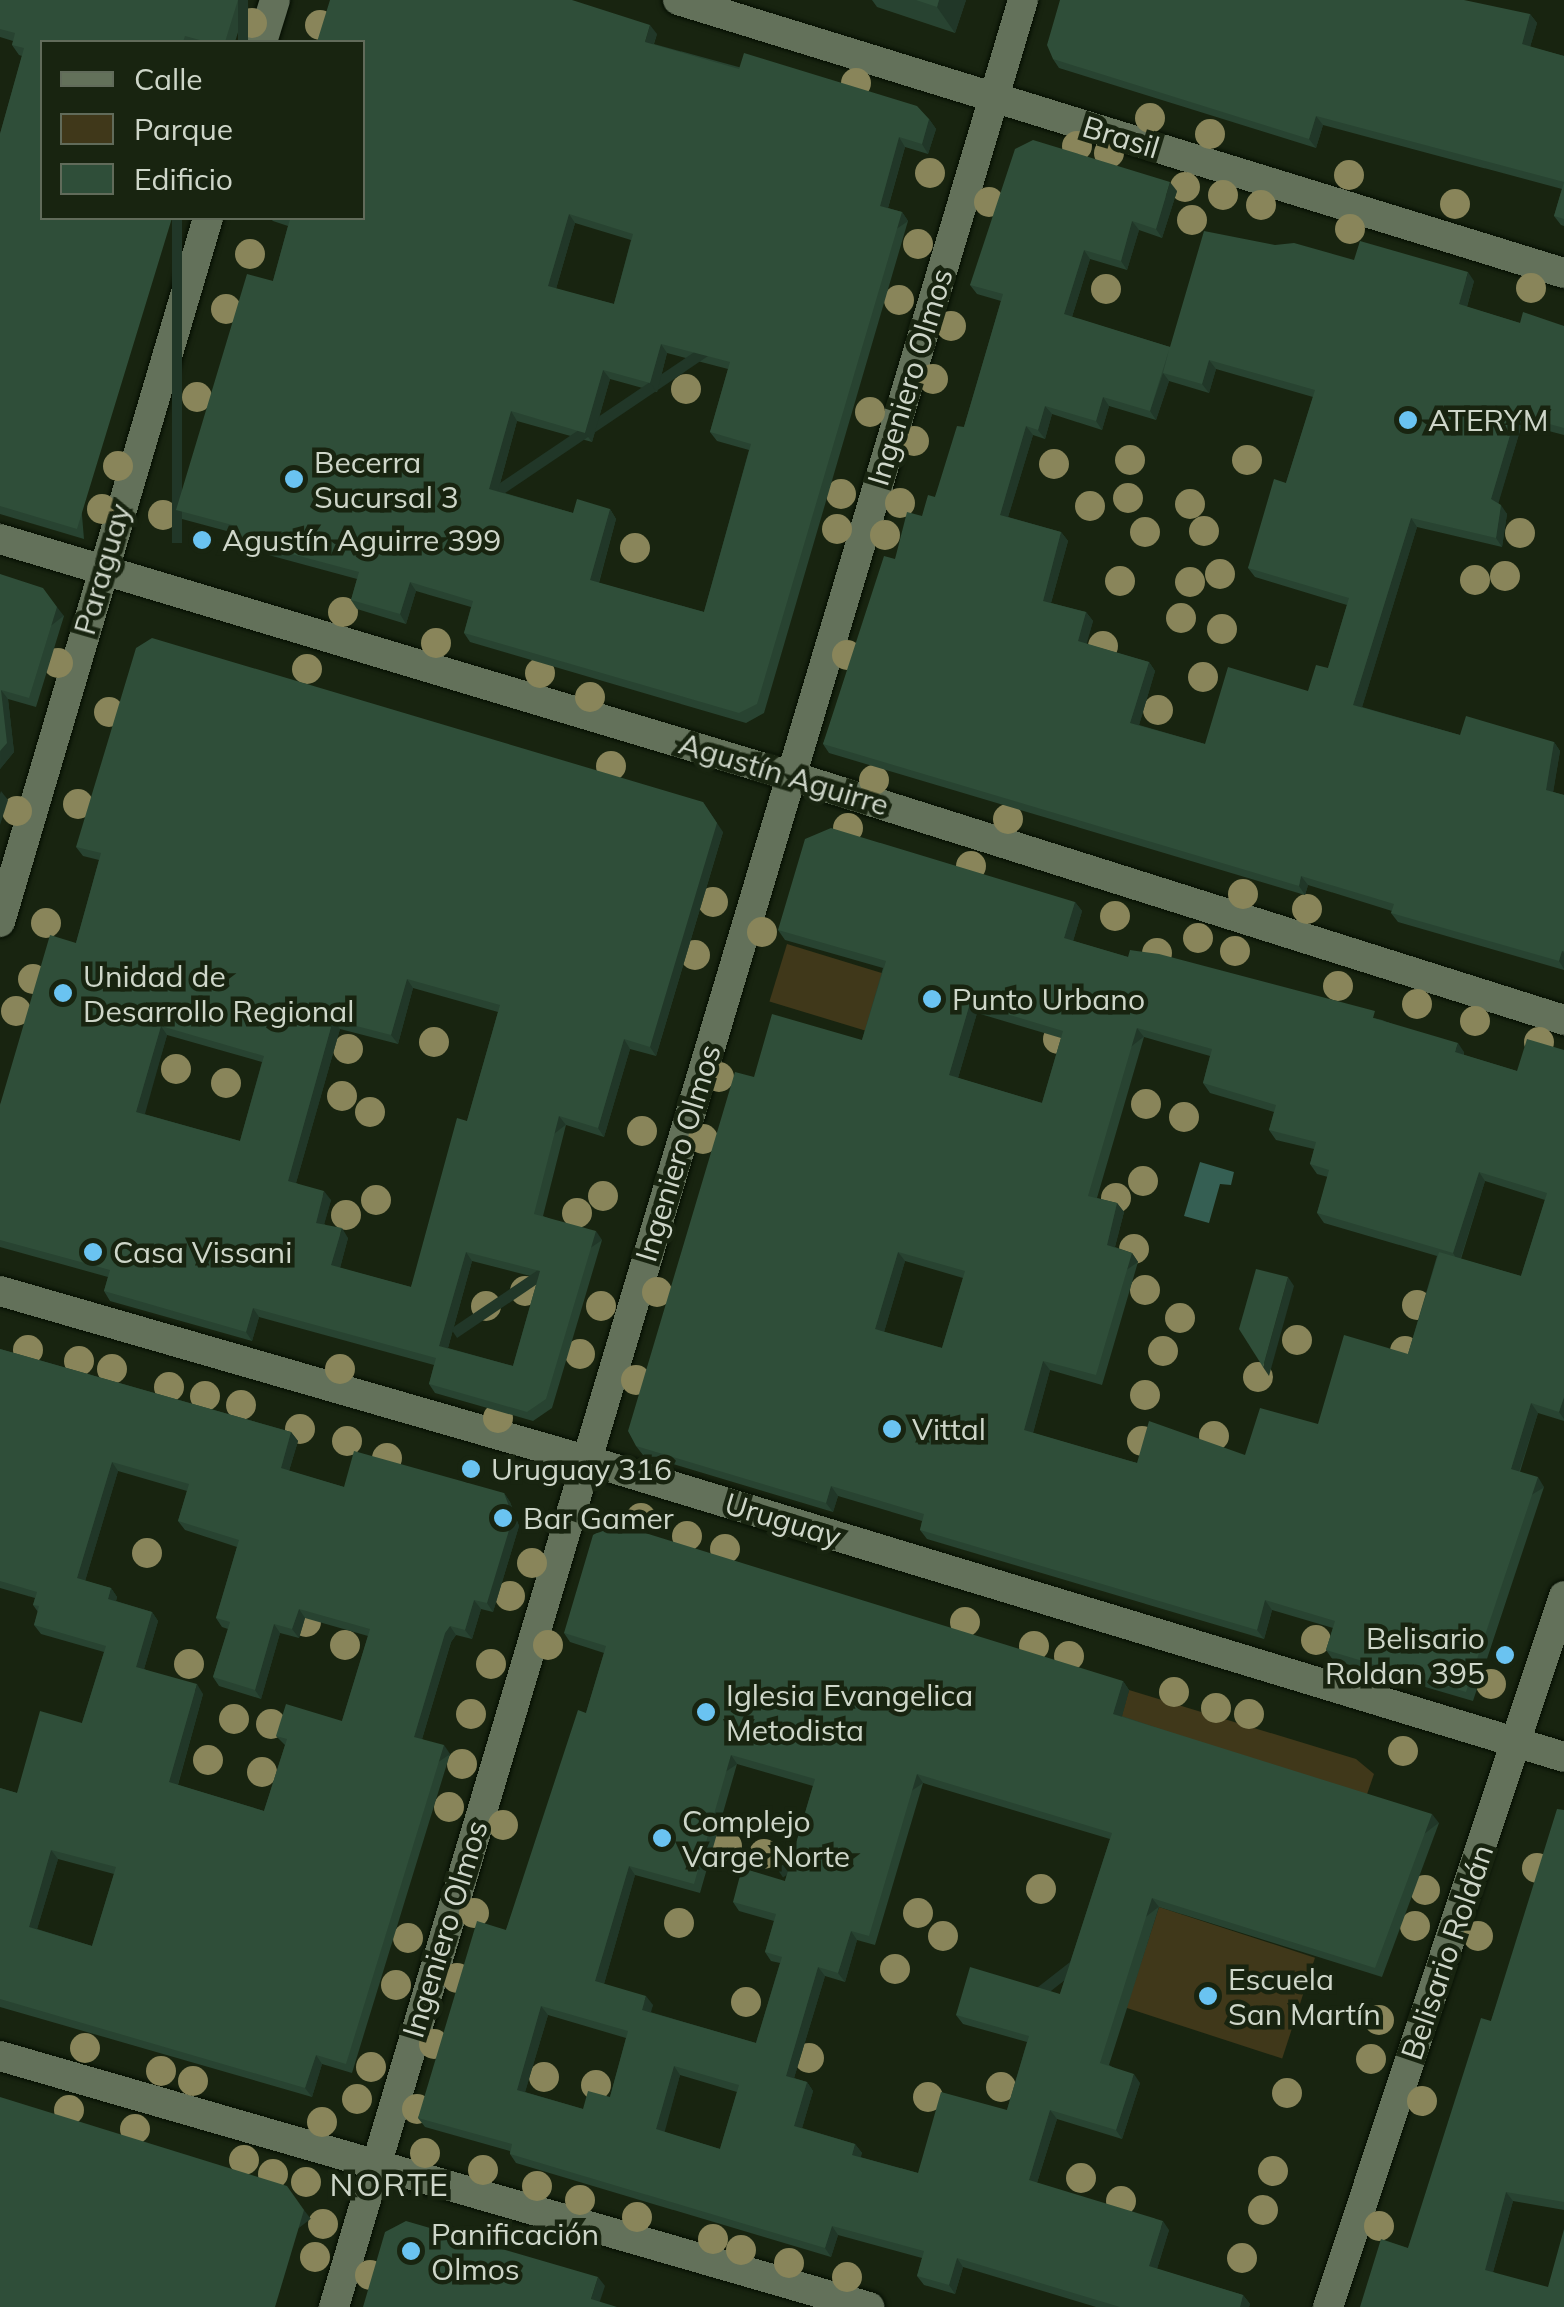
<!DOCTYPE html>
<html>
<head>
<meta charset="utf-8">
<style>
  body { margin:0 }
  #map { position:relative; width:1564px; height:2307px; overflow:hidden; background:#182410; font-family:Mulish,sans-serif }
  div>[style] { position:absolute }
  .green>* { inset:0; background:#40381a; transform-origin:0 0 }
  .water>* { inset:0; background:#355f53 }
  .roads { filter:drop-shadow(0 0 2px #040d00) drop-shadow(0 0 2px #040d00) }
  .minor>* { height:30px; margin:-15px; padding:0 15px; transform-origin:15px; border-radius:15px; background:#63715a }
  .trees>* { width:30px; height:30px; margin:-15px; border-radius:50%; background:#89855a }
  .wall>* { inset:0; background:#284331 }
  .shaded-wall>* { inset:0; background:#213728; transform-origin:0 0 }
  .building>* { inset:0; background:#2f4e39 }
  .dots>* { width:28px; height:28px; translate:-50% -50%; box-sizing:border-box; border:5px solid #182410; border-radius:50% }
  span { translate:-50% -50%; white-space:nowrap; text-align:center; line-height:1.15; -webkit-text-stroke:9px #182410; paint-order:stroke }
  .street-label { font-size:30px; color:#ced6c9 }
  .poi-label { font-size:30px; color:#ced6c9 }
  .left { translate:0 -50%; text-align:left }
  .right { translate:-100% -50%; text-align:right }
  .neighbourhood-label { font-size:32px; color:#ced6c9; letter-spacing:2.5px }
  .legend { position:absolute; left:40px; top:40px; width:325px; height:180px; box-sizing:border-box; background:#182410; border:2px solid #616b5a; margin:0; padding:12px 18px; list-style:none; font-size:30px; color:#ced6c9 }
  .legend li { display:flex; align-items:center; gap:20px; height:50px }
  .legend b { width:50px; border:2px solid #616b5a }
</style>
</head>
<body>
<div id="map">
  <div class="green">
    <div style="left:787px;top:944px;width:105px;height:60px;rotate:17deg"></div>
    <div style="clip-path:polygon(1129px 1690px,1356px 1759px,1374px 1774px,1365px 1800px,1120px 1723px)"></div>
    <div style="left:1159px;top:1907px;width:164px;height:106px;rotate:18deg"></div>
  </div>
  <div class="water">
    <div style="clip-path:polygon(1200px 1162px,1234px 1172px,1231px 1185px,1220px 1184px,1209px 1223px,1184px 1216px)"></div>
  </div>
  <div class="roads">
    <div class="minor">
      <div style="left:678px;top:0;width:927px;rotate:17.13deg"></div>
      <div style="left:262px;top:42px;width:44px;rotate:-72.8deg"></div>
      <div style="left:0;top:539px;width:826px;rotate:16.68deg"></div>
      <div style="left:791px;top:776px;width:811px;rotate:17.52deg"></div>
      <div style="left:0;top:922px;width:734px;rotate:-73.54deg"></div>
      <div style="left:0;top:1291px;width:610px;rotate:16.09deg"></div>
      <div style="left:586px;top:1460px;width:1022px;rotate:16.89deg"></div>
      <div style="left:0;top:2056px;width:905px;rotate:16.11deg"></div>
      <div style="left:334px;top:2307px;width:2408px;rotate:-73.37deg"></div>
      <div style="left:1328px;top:2307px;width:749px;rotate:-71.64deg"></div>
    </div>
  </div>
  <div class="trees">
    <div style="left:252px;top:23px"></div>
    <div style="left:320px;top:25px"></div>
    <div style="left:856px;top:83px"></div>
    <div style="left:1150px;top:118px"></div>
    <div style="left:1210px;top:134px"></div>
    <div style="left:1077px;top:146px"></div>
    <div style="left:1109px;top:153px"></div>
    <div style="left:930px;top:173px"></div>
    <div style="left:1349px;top:175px"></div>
    <div style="left:1185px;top:187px"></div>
    <div style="left:1223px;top:195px"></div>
    <div style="left:989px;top:202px"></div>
    <div style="left:1455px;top:204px"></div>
    <div style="left:1261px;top:205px"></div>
    <div style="left:1192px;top:220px"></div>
    <div style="left:1350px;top:229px"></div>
    <div style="left:918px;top:244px"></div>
    <div style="left:250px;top:254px"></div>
    <div style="left:1531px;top:288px"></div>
    <div style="left:1106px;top:289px"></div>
    <div style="left:899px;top:300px"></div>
    <div style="left:226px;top:309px"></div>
    <div style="left:951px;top:326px"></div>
    <div style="left:933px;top:379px"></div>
    <div style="left:686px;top:389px"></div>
    <div style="left:197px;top:397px"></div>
    <div style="left:870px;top:412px"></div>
    <div style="left:914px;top:441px"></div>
    <div style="left:1130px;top:460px"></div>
    <div style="left:1247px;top:460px"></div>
    <div style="left:1054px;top:464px"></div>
    <div style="left:118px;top:466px"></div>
    <div style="left:841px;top:494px"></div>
    <div style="left:1128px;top:498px"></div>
    <div style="left:900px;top:503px"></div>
    <div style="left:1190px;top:504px"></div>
    <div style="left:1090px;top:506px"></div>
    <div style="left:102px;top:509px"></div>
    <div style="left:163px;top:515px"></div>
    <div style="left:837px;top:529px"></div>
    <div style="left:1204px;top:531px"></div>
    <div style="left:1145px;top:532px"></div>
    <div style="left:1520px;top:533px"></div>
    <div style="left:885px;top:535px"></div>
    <div style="left:635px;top:548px"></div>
    <div style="left:1220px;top:574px"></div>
    <div style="left:1505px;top:576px"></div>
    <div style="left:1475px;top:580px"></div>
    <div style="left:1120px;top:581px"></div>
    <div style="left:1190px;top:582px"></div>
    <div style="left:343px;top:612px"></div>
    <div style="left:1181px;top:618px"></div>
    <div style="left:1222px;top:629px"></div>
    <div style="left:436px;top:643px"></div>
    <div style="left:1103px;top:646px"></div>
    <div style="left:847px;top:655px"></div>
    <div style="left:58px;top:663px"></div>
    <div style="left:307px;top:669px"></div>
    <div style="left:540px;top:673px"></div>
    <div style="left:1203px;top:677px"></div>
    <div style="left:590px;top:697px"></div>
    <div style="left:1158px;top:710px"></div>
    <div style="left:109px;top:712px"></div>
    <div style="left:611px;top:766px"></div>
    <div style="left:874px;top:780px"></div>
    <div style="left:78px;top:804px"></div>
    <div style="left:17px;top:811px"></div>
    <div style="left:1008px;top:819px"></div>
    <div style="left:848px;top:828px"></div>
    <div style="left:971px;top:866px"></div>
    <div style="left:1243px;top:894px"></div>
    <div style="left:713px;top:902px"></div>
    <div style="left:1307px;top:909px"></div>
    <div style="left:1115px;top:916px"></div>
    <div style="left:46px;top:923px"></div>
    <div style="left:762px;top:932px"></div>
    <div style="left:1198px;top:938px"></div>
    <div style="left:1235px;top:951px"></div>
    <div style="left:1157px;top:953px"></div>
    <div style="left:695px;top:955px"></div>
    <div style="left:33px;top:979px"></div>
    <div style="left:1338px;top:986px"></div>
    <div style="left:1417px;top:1004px"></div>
    <div style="left:16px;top:1011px"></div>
    <div style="left:1475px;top:1021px"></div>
    <div style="left:1058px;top:1039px"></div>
    <div style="left:434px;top:1042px"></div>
    <div style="left:1539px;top:1042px"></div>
    <div style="left:348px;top:1049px"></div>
    <div style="left:176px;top:1069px"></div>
    <div style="left:719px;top:1077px"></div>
    <div style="left:226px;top:1083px"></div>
    <div style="left:342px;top:1096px"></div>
    <div style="left:1146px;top:1104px"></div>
    <div style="left:370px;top:1112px"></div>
    <div style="left:1184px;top:1117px"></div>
    <div style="left:642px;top:1131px"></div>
    <div style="left:703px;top:1139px"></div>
    <div style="left:1143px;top:1181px"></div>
    <div style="left:603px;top:1196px"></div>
    <div style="left:1116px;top:1198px"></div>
    <div style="left:376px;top:1200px"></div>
    <div style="left:577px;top:1213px"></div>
    <div style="left:346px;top:1215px"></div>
    <div style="left:1134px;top:1249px"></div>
    <div style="left:1145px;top:1290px"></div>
    <div style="left:525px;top:1291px"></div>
    <div style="left:657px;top:1292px"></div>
    <div style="left:1417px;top:1305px"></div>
    <div style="left:486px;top:1306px"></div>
    <div style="left:601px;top:1306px"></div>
    <div style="left:1180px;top:1318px"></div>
    <div style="left:1297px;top:1340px"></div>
    <div style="left:28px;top:1350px"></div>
    <div style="left:1163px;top:1351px"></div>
    <div style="left:1405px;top:1351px"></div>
    <div style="left:580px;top:1354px"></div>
    <div style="left:79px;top:1361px"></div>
    <div style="left:112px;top:1369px"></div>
    <div style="left:340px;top:1369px"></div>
    <div style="left:1258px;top:1377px"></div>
    <div style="left:636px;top:1380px"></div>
    <div style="left:169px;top:1387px"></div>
    <div style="left:1145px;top:1395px"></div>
    <div style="left:205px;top:1396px"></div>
    <div style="left:241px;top:1405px"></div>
    <div style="left:498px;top:1418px"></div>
    <div style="left:300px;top:1429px"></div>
    <div style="left:1214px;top:1436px"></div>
    <div style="left:347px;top:1441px"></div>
    <div style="left:1142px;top:1441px"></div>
    <div style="left:387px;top:1458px"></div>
    <div style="left:641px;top:1518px"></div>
    <div style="left:687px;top:1536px"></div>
    <div style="left:725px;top:1549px"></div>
    <div style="left:147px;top:1553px"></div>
    <div style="left:532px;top:1563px"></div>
    <div style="left:510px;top:1596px"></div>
    <div style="left:306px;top:1622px"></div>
    <div style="left:965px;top:1622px"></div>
    <div style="left:1316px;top:1640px"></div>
    <div style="left:345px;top:1645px"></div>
    <div style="left:548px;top:1645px"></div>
    <div style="left:1034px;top:1646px"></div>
    <div style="left:1069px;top:1656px"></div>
    <div style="left:189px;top:1664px"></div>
    <div style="left:491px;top:1664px"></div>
    <div style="left:1491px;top:1684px"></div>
    <div style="left:1174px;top:1692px"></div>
    <div style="left:1216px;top:1708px"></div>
    <div style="left:471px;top:1714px"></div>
    <div style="left:1249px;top:1714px"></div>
    <div style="left:234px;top:1719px"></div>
    <div style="left:271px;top:1724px"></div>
    <div style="left:1403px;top:1751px"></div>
    <div style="left:208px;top:1760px"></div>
    <div style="left:462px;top:1764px"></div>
    <div style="left:262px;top:1772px"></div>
    <div style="left:449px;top:1807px"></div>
    <div style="left:503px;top:1825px"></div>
    <div style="left:727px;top:1846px"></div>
    <div style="left:764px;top:1854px"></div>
    <div style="left:1537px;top:1868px"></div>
    <div style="left:1041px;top:1889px"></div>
    <div style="left:1425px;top:1890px"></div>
    <div style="left:474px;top:1913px"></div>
    <div style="left:918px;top:1913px"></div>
    <div style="left:679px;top:1923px"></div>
    <div style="left:1415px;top:1926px"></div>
    <div style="left:943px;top:1936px"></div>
    <div style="left:1478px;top:1936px"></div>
    <div style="left:408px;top:1938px"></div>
    <div style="left:895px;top:1969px"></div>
    <div style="left:457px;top:1978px"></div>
    <div style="left:396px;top:1985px"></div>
    <div style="left:746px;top:2002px"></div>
    <div style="left:1379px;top:2020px"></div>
    <div style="left:434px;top:2044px"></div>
    <div style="left:85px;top:2048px"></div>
    <div style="left:809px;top:2058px"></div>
    <div style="left:1371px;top:2059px"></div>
    <div style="left:371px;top:2067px"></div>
    <div style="left:161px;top:2071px"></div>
    <div style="left:544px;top:2077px"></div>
    <div style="left:193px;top:2081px"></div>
    <div style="left:596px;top:2085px"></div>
    <div style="left:1001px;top:2087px"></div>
    <div style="left:1287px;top:2093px"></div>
    <div style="left:928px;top:2097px"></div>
    <div style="left:357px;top:2099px"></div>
    <div style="left:1422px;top:2101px"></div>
    <div style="left:417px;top:2109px"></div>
    <div style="left:69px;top:2110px"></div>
    <div style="left:322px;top:2122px"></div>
    <div style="left:135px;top:2129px"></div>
    <div style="left:425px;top:2153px"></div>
    <div style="left:244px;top:2160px"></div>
    <div style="left:483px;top:2170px"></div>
    <div style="left:1273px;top:2171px"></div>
    <div style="left:273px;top:2174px"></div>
    <div style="left:1081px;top:2178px"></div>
    <div style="left:306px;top:2182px"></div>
    <div style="left:537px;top:2186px"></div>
    <div style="left:580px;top:2200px"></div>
    <div style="left:1121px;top:2201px"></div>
    <div style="left:1263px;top:2210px"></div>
    <div style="left:637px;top:2217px"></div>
    <div style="left:323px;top:2224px"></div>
    <div style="left:1379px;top:2226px"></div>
    <div style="left:713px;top:2239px"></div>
    <div style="left:741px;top:2250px"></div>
    <div style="left:315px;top:2257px"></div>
    <div style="left:1242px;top:2258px"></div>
    <div style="left:789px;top:2263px"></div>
    <div style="left:370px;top:2275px"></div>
    <div style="left:847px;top:2277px"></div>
  </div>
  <div class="wall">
    <div style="clip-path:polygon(0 0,248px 0,235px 42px,42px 42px,84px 539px,0 514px,0 134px,22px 56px,19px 55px,12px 45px,13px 41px,0 37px)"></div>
    <div style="clip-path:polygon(872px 0,966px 0,955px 33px,877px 7px)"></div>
    <div style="clip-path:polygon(1530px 14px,1537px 23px,1530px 47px,1564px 56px,1564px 226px,1561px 225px,1554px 216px,1562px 189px,1323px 125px,1316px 148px,1059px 68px,1053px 59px)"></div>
    <div style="clip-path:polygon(evenodd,657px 34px,654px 44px,929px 119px,936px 129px,928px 154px,905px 147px,888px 208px,902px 212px,908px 221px,764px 713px,746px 723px,470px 642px,464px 633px,471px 607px,416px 591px,406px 624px,357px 609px,351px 600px,357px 579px,239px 547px,232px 538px,234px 533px,182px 519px,176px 510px,273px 281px,288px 226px,273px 221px,270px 218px,362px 218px,657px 34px,575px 223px,631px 240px,614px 304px,556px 289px,575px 223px,657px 34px,667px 353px,728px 369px,710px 432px,717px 441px,749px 450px,704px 612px,599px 583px,616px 519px,610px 509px,573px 513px,498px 491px,517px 421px,592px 442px,610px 379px,657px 392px,667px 353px)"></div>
    <div style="clip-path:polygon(evenodd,1177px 191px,1162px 238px,1139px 230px,1127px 270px,1090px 259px,1072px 317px,1170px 347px,1354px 260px,1474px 281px,1467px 307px,1520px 323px,1564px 326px,1564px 435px,1522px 424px,1498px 503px,1507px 514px,1502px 547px,1417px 527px,1362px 707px,1460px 735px,1554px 742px,1560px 751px,1553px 792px,1564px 795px,1564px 970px,1398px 922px,1391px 913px,1392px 911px,1308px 885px,1305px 895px,829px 753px,823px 744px,895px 559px,935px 497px,964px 427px,1001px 301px,977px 294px,970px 285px,1177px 191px,1216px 369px,1313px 397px,1286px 483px,1248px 568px,1255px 577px,1347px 605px,1328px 668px,1308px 691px,1205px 744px,1139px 725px,1155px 671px,1149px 662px,1086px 644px,1093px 621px,1086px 612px,1051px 603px,1068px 541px,1061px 532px,1008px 517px,1033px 435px,1045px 439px,1052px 414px,1102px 430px,1109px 406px,1156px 420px,1169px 381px,1209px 393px,1216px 369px)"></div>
    <div style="clip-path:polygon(0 574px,64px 616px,36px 707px,8px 699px,14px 752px,0 769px)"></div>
    <div style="clip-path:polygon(evenodd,723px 832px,656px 1056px,630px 1049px,604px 1137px,566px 1125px,543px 1216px,602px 1240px,552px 1408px,533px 1421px,435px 1393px,429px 1384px,434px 1365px,259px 1317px,252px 1341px,110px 1301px,104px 1291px,108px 1277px,0 1247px,0 1105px,76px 943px,99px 860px,83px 856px,76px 847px,723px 832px,413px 988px,498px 1012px,467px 1121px,411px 1287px,340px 1268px,348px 1238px,324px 1224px,331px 1200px,296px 1183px,340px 1029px,398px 1044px,413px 988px,723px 832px,167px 1035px,262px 1062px,240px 1141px,144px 1114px,167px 1035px,723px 832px,472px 1261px,538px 1278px,513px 1366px,448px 1348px,472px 1261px)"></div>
    <div style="clip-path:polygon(evenodd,1075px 902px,1082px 911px,1073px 941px,1128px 957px,1382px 1020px,1464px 1052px,1464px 1055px,1517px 1071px,1564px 1050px,1564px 1421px,1538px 1413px,1520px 1472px,1544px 1487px,1473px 1701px,1333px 1660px,1326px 1650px,1333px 1628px,1272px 1610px,1264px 1639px,927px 1539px,920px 1530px,922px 1521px,838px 1496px,833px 1512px,643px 1455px,636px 1446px,754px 1077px,862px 1040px,883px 968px,785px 940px,778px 930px,1075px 902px,977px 1013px,1061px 1038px,1042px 1103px,958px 1078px,977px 1013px,1075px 902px,1144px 1037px,1210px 1056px,1203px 1083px,1210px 1093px,1274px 1112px,1269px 1130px,1276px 1140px,1314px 1149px,1310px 1164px,1317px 1174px,1328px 1177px,1317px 1213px,1324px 1223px,1437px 1256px,1408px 1354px,1318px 1424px,1245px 1455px,1137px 1463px,1033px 1433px,1050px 1370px,1102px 1385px,1138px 1262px,1132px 1253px,1115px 1247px,1124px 1212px,1117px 1203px,1097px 1198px,1144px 1037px,1075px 902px,1485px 1181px,1545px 1200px,1521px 1276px,1461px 1259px,1485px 1181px,1075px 902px,905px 1261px,963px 1278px,942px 1348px,884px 1332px,905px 1261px)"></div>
    <div style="clip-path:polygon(evenodd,0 1349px,291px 1432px,298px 1441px,289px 1471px,344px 1487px,504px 1493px,510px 1502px,519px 1526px,493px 1612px,481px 1609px,472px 1639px,456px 1635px,451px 1642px,422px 1739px,450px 1754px,352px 2073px,322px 2064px,312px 2097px,0 2007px,0 1788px,17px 1793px,82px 1723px,104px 1652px,41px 1634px,34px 1625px,38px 1612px,33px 1605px,35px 1598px,0 1588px,0 1349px,118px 1471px,187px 1491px,178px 1521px,185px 1530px,237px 1547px,216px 1618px,222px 1627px,228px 1629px,213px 1677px,219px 1686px,261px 1699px,280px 1633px,299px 1638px,305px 1618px,368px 1636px,342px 1721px,276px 1736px,285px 1745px,264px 1811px,178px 1785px,203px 1694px,144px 1669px,158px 1621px,152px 1612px,116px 1601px,117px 1597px,111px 1588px,85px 1581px,118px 1471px,0 1349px,58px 1859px,114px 1874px,92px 1946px,37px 1929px,58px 1859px)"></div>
    <div style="clip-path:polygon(evenodd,564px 1633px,1123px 1681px,1129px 1690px,1122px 1716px,1439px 1823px,1382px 1977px,1159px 1907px,1109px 2065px,1140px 2083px,1122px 2139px,1057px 2119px,1037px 2183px,1169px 2230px,1157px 2269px,1243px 2295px,1250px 2304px,1249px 2307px,1096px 2307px,963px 2267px,955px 2294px,924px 2285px,917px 2276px,922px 2258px,838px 2235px,831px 2257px,516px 2163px,510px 2154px,510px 2151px,425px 2127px,418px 2118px,506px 1930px,586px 1713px,604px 1653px,570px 1642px,564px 1633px,737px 1764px,813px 1786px,785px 1881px,733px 1902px,739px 1911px,774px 1921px,765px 1952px,771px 1961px,780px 1963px,756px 2043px,650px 2012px,653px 2005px,604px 1984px,635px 1875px,700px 1893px,737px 1764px,564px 1633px,923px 1783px,1110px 1839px,1060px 1994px,956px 2015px,963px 2024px,1027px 2042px,1007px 2110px,918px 2173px,860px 2157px,862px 2153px,855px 2144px,802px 2128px,813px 2091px,807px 2082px,794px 2078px,825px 1976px,845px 1982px,857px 1940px,875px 1945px,923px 1783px,564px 1633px,548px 2015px,626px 2038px,610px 2097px,583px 2109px,525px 2092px,548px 2015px,564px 1633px,680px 2075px,737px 2092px,720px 2149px,664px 2132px,680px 2075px)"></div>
    <div style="clip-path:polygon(1564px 1810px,1564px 2210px,1513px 2201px,1493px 2272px,1564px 2307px,1408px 2248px,1491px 2021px)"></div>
  </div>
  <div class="shaded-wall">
    <div style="left:238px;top:0;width:10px;height:44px"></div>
    <div style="clip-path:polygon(939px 0,966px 0,955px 33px,937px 7px)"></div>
    <div style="clip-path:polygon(1530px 14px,1537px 23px,1528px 54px,1522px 44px)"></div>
    <div style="clip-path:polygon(650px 25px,657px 34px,651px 51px,645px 42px)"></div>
    <div style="clip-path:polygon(1316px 116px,1323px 125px,1316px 148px,1309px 139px)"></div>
    <div style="clip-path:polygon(929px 119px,936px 129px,928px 154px,922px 144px)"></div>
    <div style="clip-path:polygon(899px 137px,905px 147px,886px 215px,880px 206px)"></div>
    <div style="clip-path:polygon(1170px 182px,1177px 191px,1162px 238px,1156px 229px)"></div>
    <div style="left:902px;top:212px;width:11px;height:513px;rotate:56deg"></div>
    <div style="clip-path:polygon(569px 214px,575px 223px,554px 296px,548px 286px)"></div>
    <div style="left:172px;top:218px;width:10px;height:325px"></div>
    <div style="clip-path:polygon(1132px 221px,1139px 230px,1127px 270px,1121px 261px)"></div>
    <div style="clip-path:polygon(1084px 250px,1090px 259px,1070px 323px,1064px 314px)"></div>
    <div style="clip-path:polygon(1468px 272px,1474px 281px,1465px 313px,1459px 304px)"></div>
    <div style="clip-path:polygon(661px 344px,667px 353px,657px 392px,650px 383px)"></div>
    <div style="clip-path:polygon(1209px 360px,1216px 369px,1209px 393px,1202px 384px)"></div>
    <div style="clip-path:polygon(603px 370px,610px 379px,592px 442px,585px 433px)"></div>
    <div style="clip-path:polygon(1163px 373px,1169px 381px,1156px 420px,1150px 411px)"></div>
    <div style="clip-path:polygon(1103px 397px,1109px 406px,1102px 430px,1096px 421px)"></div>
    <div style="clip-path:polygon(1045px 406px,1052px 414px,1045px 439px,1038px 430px)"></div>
    <div style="clip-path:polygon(511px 411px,517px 421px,496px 498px,489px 489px)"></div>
    <div style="clip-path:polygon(1516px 415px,1522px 424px,1497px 508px,1491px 499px)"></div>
    <div style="clip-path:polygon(1026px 426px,1033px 435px,1006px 524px,1000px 515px)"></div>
    <div style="clip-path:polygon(1501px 505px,1507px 514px,1502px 547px,1496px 538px)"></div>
    <div style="clip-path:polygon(610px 509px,616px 519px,597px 589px,590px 580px)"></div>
    <div style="clip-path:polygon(1411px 518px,1417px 527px,1360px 714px,1353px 705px)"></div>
    <div style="clip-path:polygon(1061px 532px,1068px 541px,1049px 610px,1043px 601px)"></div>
    <div style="clip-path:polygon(410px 582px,416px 591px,406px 624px,400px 614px)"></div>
    <div style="left:57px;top:607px;width:11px;height:95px;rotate:52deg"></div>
    <div style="clip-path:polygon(1086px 612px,1093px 621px,1085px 650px,1078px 641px)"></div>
    <div style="clip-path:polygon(1149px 662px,1155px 671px,1137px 732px,1130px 723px)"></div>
    <div style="clip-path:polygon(1px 690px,8px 699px,14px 752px,0 769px)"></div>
    <div style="clip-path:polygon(1554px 742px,1560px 751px,1552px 799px,1546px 790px)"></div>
    <div style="clip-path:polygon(1px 791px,8px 800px,0 825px,0 794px)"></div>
    <div style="clip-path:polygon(703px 802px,723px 832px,656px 1056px,650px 1047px)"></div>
    <div style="clip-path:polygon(1301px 876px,1308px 885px,1305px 895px,1299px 886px)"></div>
    <div style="clip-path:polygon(1075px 902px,1082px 911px,1071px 948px,1064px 938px)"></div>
    <div style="clip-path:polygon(1562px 951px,1564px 953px,1564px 969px,1559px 961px)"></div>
    <div style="clip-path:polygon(407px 979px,413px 988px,398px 1044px,391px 1035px)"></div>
    <div style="clip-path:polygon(970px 1003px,977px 1013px,956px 1085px,949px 1075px)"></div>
    <div style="clip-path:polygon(333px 1020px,340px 1029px,294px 1190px,288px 1181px)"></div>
    <div style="clip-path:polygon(161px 1026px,167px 1035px,143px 1121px,136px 1112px)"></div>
    <div style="left:1137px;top:1028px;width:11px;height:175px;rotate:52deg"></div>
    <div style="clip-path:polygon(624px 1039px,630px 1049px,604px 1137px,598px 1128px)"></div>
    <div style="clip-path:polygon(1458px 1043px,1464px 1052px,1462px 1062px,1455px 1052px)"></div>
    <div style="left:559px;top:1116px;width:11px;height:101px;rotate:52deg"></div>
    <div style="clip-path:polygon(1479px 1172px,1485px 1181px,1459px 1263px,1453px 1253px)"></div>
    <div style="clip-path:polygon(324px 1191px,331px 1200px,322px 1232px,316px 1223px)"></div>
    <div style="clip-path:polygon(1117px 1203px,1124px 1212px,1113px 1254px,1107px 1245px)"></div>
    <div style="clip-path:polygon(342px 1228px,348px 1238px,338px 1275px,331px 1265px)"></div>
    <div style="left:596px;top:1231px;width:11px;height:175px;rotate:56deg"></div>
    <div style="clip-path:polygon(466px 1252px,472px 1261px,446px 1355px,439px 1346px)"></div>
    <div style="clip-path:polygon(898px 1252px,905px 1261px,882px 1339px,875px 1329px)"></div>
    <div style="left:1132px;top:1253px;width:11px;height:127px;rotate:56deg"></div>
    <div style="clip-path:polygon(1288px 1277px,1294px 1286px,1269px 1376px,1263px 1367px)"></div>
    <div style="clip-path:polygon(253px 1308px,259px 1317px,252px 1341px,246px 1332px)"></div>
    <div style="clip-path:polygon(1043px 1361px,1050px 1370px,1031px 1440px,1024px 1430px)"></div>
    <div style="clip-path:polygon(1564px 1397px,1564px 1419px,1559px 1412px)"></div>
    <div style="clip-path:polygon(1531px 1403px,1538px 1413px,1517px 1478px,1511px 1469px)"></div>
    <div style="clip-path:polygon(291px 1432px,298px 1441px,287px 1477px,281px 1468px)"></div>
    <div style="clip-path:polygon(112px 1462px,118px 1471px,83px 1588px,77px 1578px)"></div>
    <div style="left:1538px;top:1477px;width:12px;height:227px;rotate:59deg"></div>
    <div style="clip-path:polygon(831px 1486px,838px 1496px,833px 1512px,826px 1503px)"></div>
    <div style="clip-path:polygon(504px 1493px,510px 1502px,519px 1526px,493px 1612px,487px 1603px)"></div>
    <div style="clip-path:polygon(111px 1588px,117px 1597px,114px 1608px,108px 1599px)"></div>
    <div style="clip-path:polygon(474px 1600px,481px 1609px,472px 1639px,465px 1630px)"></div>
    <div style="clip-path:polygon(1265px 1600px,1272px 1610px,1264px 1639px,1257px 1630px)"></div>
    <div style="clip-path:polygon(299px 1609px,305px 1618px,299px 1638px,292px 1629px)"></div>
    <div style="clip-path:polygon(152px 1612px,158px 1621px,142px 1676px,136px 1667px)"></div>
    <div style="clip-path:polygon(274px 1624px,280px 1633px,261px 1699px,255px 1690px)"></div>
    <div style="clip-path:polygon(450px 1626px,456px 1635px,451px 1642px,420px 1746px,414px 1737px,445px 1633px)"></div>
    <div style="clip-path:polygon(1123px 1681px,1129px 1690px,1120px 1723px,1113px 1714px)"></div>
    <div style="clip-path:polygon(197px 1684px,203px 1694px,176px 1791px,169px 1782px)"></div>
    <div style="left:444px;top:1745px;width:11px;height:334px;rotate:56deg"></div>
    <div style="left:731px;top:1755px;width:11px;height:134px;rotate:56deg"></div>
    <div style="left:917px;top:1774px;width:11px;height:169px;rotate:56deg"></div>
    <div style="left:1432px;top:1814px;width:11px;height:164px;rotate:52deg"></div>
    <div style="clip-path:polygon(51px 1850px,58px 1859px,35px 1936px,29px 1927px)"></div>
    <div style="clip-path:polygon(629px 1866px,635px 1875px,602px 1991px,595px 1981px)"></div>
    <div style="left:1152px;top:1898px;width:11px;height:173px;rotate:52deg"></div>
    <div style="clip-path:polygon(851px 1931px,857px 1940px,845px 1982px,838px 1973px)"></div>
    <div style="clip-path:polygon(818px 1967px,825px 1976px,792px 2085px,786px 2076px)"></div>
    <div style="clip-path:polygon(646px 1996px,653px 2005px,649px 2019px,642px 2010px)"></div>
    <div style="clip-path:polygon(541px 2006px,548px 2015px,523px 2099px,517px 2090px)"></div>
    <div style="clip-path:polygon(316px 2055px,322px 2064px,312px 2097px,305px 2088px)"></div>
    <div style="clip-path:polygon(674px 2066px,680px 2075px,663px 2138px,656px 2129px)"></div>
    <div style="clip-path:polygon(1134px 2074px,1140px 2083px,1122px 2139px,1116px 2130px)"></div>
    <div style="clip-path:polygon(807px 2082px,813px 2091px,800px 2135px,794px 2126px)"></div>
    <div style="clip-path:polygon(1050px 2110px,1057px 2119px,1035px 2189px,1029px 2180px)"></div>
    <div style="clip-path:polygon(855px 2144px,862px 2153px,859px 2164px,852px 2155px)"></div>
    <div style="clip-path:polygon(1506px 2192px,1513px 2201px,1491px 2279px,1485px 2270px)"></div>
    <div style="left:304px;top:2210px;width:11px;height:101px;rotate:52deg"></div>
    <div style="clip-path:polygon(1163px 2221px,1169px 2230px,1155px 2275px,1149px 2266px)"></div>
    <div style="clip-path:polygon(832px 2226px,838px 2235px,831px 2257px,825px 2248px)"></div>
    <div style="clip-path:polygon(957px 2258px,963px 2267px,955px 2294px,949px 2285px)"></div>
    <div style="clip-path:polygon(598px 2277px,605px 2286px,598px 2307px,591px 2299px)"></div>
    <div style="clip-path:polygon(1243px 2295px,1250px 2304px,1249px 2307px,1240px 2307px)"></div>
  </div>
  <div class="building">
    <div style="clip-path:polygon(0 0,238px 0,225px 42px,207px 42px,185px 36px,183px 42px,42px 42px,42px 218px,172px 218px,77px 529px,0 506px,0 134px,24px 48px,12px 45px,15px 33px,0 29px)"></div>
    <div style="clip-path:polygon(evenodd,330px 0,572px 0,650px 25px,645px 42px,739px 69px,744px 53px,917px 106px,929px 119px,922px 144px,899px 137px,880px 206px,902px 212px,757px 704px,739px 713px,464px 633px,473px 601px,410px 582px,400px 614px,351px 600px,359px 572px,232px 538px,236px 526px,176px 510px,247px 274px,273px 281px,290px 219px,285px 218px,362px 218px,362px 42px,317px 42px,330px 0,569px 214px,633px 234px,614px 304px,548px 286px,569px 214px,330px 0,661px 344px,730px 362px,710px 432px,751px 444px,704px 612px,590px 580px,610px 509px,577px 499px,573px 513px,489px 489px,511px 411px,585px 433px,603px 370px,650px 383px,661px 344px)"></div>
    <div style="clip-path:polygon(916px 0,939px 0,937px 7px)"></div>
    <div style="clip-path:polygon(1060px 0,1464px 0,1530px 14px,1522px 44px,1564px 56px,1564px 219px,1554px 216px,1564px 182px,1316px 116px,1309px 139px,1053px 59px,1047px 45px)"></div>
    <div style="clip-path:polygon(evenodd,1033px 140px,1170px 182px,1156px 229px,1132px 221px,1121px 261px,1084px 250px,1064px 314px,1170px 347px,1204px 231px,1275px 245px,1294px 243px,1354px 260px,1360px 241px,1468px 272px,1459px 304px,1520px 323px,1523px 312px,1564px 326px,1564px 428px,1516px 415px,1491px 499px,1501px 505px,1496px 538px,1411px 518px,1353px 705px,1460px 735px,1466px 716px,1554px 742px,1546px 790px,1564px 795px,1564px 951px,1562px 951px,1559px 961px,1391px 913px,1394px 904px,1301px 876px,1299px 886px,823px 744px,884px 556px,895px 559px,907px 512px,922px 516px,928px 495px,935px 497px,957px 426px,964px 427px,1003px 294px,970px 285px,1015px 149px,1033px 140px,1169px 350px,1163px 373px,1202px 384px,1209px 360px,1315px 390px,1286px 483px,1274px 479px,1248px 568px,1349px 598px,1328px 668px,1316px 665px,1308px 691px,1228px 667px,1205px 744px,1130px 723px,1149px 662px,1078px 641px,1086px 612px,1043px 601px,1061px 532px,1000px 515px,1026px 426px,1038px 430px,1045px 406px,1096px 421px,1103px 397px,1150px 411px,1169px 350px)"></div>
    <div style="clip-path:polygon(0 574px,43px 588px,57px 607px,29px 698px,1px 690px,7px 743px,0 751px)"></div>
    <div style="clip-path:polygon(evenodd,152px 638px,703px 802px,717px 823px,650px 1047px,624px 1039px,598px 1128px,559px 1116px,534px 1214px,596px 1231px,546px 1399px,527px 1412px,429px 1384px,436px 1358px,253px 1308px,246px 1332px,104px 1291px,110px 1270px,0 1240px,0 1105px,50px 935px,76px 943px,101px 853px,76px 847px,136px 648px,152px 638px,407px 979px,500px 1005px,467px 1121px,457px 1118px,411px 1287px,331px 1265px,342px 1228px,316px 1223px,324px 1191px,288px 1181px,333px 1020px,391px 1035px,407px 979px,152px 638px,161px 1026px,264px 1056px,240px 1141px,136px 1112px,161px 1026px,152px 638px,466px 1252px,540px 1271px,513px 1366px,439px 1346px,466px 1252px)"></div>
    <div style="clip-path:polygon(evenodd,831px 828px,1075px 902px,1064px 938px,1128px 957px,1130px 950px,1159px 954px,1375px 1011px,1373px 1018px,1458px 1043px,1455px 1052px,1517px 1071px,1527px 1039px,1564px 1050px,1564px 1397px,1559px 1412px,1531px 1403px,1511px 1469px,1538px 1477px,1466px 1692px,1326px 1650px,1335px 1621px,1265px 1600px,1257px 1630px,920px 1530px,924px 1514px,831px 1486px,826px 1503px,636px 1446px,628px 1431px,735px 1072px,754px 1077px,772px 1014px,862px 1040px,886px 961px,778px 930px,805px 839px,831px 828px,970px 1003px,1063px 1031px,1042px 1103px,949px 1075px,970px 1003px,831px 828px,1137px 1028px,1212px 1049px,1203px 1083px,1276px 1105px,1269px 1130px,1316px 1142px,1310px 1164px,1329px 1170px,1317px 1213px,1453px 1253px,1479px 1172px,1547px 1193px,1521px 1276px,1439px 1252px,1408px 1354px,1344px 1335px,1318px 1424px,1260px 1408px,1245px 1455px,1149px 1421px,1137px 1463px,1024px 1430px,1043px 1361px,1096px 1375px,1132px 1253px,1107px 1245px,1117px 1203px,1088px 1196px,1137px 1028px,831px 828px,898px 1252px,965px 1271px,942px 1348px,875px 1329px,898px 1252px)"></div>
    <div style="clip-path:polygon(1256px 1269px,1288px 1277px,1263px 1367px,1239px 1329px)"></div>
    <div style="clip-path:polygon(evenodd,0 1349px,291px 1432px,281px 1468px,344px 1487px,354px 1451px,504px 1493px,513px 1517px,487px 1603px,474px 1600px,465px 1630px,450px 1626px,445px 1633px,414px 1737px,444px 1745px,346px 2064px,316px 2055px,305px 2088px,0 1999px,0 1788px,17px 1793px,40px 1711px,82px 1723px,106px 1646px,34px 1625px,39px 1606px,33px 1605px,37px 1592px,0 1581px,0 1349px,112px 1462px,189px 1484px,178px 1521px,239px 1540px,216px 1618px,230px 1622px,213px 1677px,255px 1690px,274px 1624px,292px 1629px,299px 1609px,370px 1629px,342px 1721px,286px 1704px,276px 1736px,287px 1739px,264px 1811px,169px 1782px,197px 1684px,136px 1667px,152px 1612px,108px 1599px,111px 1588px,77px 1578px,112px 1462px,0 1349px,51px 1850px,116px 1867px,92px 1946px,29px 1927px,51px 1850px)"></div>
    <div style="clip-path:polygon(evenodd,613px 1523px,1123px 1681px,1113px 1714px,1432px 1814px,1375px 1968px,1152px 1898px,1100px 2063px,1134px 2074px,1116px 2130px,1050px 2110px,1029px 2180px,1163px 2221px,1149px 2266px,1243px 2295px,1240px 2307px,1120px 2307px,957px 2258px,949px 2285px,917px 2276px,924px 2251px,832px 2226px,825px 2248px,510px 2154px,512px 2144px,418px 2118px,477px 1921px,506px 1930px,578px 1710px,586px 1713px,606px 1646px,564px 1633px,593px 1535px,613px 1523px,731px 1755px,815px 1779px,785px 1881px,742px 1868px,733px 1902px,776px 1914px,765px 1952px,782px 1957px,756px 2043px,642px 2010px,646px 1996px,595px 1981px,629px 1866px,694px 1884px,731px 1755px,613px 1523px,917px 1774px,1112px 1833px,1060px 1994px,970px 1967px,956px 2015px,1029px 2036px,1007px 2110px,941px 2092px,918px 2173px,852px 2155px,855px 2144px,794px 2126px,807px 2082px,786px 2076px,818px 1967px,838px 1973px,851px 1931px,869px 1936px,917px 1774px,613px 1523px,541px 2006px,628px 2031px,610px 2097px,588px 2091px,583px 2109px,517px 2090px,541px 2006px,613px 1523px,674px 2066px,739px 2085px,720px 2149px,656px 2129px,674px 2066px)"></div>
    <div style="clip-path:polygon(1557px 1809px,1564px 1810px,1564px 2202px,1506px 2192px,1485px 2270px,1548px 2287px,1564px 2229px,1564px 2307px,1360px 2307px,1381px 2239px,1408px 2248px,1481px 2018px,1491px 2021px)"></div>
    <div style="clip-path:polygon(0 2097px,287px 2186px,304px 2210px,275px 2307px,0 2307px)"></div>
    <div style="clip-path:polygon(406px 2221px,598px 2277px,591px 2299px,617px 2307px,363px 2307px,385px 2232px)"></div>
  </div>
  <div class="dots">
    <div style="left:1408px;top:420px;background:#6ac3f1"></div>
    <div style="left:294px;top:479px;background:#6ac3f1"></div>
    <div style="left:202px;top:540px;background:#6ac3f1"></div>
    <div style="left:63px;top:993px;background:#6ac3f1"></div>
    <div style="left:932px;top:999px;background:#6ac3f1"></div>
    <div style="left:93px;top:1252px;background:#6ac3f1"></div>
    <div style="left:892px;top:1429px;background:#6ac3f1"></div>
    <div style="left:471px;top:1469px;background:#6ac3f1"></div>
    <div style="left:503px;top:1518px;background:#6ac3f1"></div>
    <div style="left:1505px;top:1655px;background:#6ac3f1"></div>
    <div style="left:706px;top:1712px;background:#6ac3f1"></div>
    <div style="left:662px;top:1838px;background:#6ac3f1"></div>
    <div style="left:1208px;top:1996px;background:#6ac3f1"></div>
    <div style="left:411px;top:2251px;background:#6ac3f1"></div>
  </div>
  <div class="street-label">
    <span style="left:1121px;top:137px;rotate:17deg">Brasil</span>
    <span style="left:910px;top:377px;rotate:-73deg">Ingeniero Olmos</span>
    <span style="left:102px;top:569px;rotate:-74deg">Paraguay</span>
    <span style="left:784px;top:774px;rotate:17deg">Agustín Aguirre</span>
    <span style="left:678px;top:1153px;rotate:-73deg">Ingeniero Olmos</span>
    <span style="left:783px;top:1520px;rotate:17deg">Uruguay</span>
    <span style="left:445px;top:1929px;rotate:-73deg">Ingeniero Olmos</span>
    <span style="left:1447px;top:1952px;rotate:-71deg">Belisario Roldán</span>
  </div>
  <div class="poi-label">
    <span class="left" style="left:1428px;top:420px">ATERYM</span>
    <span class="left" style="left:314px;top:479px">Becerra<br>Sucursal 3</span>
    <span class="left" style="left:222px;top:540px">Agustín Aguirre 399</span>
    <span class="left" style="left:83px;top:993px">Unidad de<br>Desarrollo Regional</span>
    <span class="left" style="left:952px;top:999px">Punto Urbano</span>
    <span class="left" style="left:113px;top:1252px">Casa Vissani</span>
    <span class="left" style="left:912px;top:1429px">Vittal</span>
    <span class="left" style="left:491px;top:1469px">Uruguay 316</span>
    <span class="left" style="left:523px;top:1518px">Bar Gamer</span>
    <span class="right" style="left:1485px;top:1655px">Belisario<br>Roldan 395</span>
    <span class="left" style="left:726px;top:1712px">Iglesia Evangelica<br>Metodista</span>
    <span class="left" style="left:682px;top:1838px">Complejo<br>Varge Norte</span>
    <span class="left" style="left:1228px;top:1996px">Escuela<br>San Martín</span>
    <span class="left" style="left:431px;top:2251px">Panificación<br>Olmos</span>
  </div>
  <div class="neighbourhood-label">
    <span style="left:390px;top:2184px">NORTE</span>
  </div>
  <ul class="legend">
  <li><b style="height:12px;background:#63715a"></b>Calle</li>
  <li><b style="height:28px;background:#40381a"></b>Parque</li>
  <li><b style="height:28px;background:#2f4e39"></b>Edificio</li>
  </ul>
</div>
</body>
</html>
